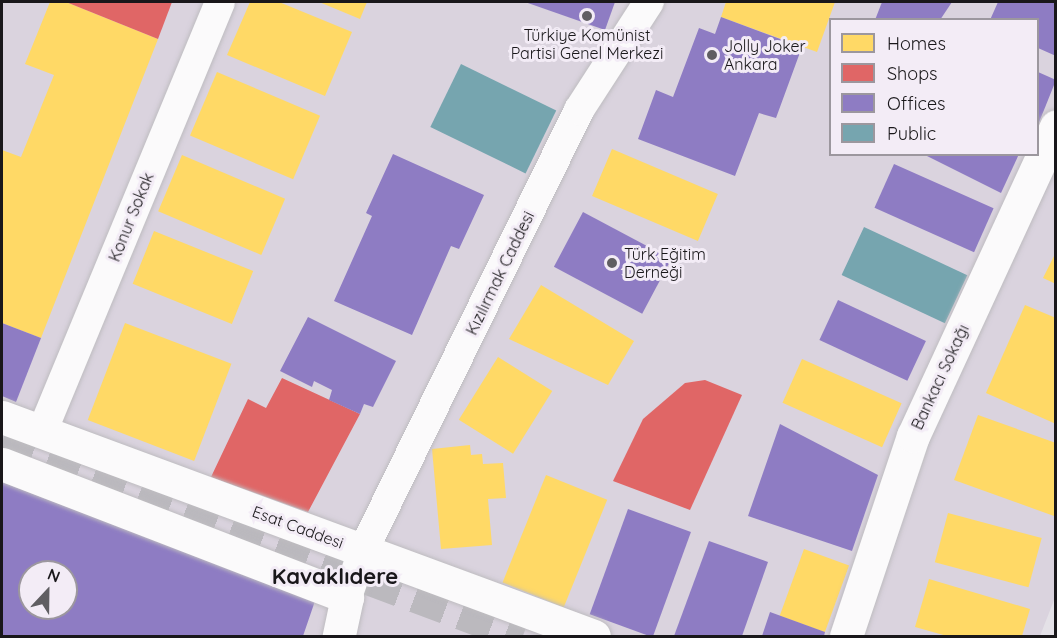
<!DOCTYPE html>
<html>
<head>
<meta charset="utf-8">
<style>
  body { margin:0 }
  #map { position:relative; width:1057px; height:638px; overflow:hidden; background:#e4e1e7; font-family:Quicksand,sans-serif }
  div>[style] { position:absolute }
  .built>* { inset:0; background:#dad3de }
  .homes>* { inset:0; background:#ffd966; transform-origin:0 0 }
  .shops>* { inset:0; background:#e06666 }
  .offices>* { inset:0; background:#8e7cc3; transform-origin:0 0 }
  .public>* { inset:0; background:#76a5af; transform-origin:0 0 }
  .secondary-tunnel>* { height:33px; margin-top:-16.5px; transform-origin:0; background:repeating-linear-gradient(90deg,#bbb9be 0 33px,transparent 0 49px) }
  .roads { filter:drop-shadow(0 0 2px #bebcc0) drop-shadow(0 0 2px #bebcc0) }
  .street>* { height:30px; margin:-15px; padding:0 15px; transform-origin:15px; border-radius:15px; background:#fbfafb }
  .secondary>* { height:33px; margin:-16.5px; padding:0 16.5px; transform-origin:16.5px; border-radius:16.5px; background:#fbfafb }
  .dots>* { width:16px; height:16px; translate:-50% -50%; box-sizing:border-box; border:3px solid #f3ecf6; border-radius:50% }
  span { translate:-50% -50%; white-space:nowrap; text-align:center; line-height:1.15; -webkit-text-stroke:6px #f3ecf6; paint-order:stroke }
  .poi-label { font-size:16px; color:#19171a }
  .left { translate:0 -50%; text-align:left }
  .street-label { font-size:16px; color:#19171a }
  .district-label { font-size:22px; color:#19171a; font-weight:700 }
  .frame { position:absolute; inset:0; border:3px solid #19171a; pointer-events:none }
  .legend { position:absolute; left:829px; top:18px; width:210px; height:138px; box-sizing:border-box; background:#f3ecf6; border:2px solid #9c979e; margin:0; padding:8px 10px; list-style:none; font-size:18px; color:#19171a }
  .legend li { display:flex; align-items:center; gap:12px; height:30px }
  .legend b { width:30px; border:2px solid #9c979e }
  .north { position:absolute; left:18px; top:560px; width:60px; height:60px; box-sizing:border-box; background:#f3ecf6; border:2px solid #9c979e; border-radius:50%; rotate:22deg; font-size:16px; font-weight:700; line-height:24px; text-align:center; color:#19171a }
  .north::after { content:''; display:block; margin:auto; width:21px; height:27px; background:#605e62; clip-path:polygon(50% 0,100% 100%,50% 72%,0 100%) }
</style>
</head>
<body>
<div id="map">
  <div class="built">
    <div style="clip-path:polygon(evenodd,2px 2px,1055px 2px,1056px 595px,1040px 636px,2px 636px,2px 2px,830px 20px,1038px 20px,1038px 154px,830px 154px,830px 20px,2px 2px,30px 572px,66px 572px,66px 608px,30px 608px,30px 572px)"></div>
  </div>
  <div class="homes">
    <div style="clip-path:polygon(50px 2px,66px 2px,158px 39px,41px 338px,2px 323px,2px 150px,21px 157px,54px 75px,25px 64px)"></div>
    <div style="clip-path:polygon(250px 2px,279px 2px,352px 32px,325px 96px,227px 55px)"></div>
    <div style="clip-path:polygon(319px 2px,367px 2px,360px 19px)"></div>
    <div style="clip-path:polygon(726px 2px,835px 2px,817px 52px,721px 17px)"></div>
    <div style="left:217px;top:72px;width:112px;height:69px;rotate:23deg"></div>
    <div style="left:612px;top:149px;width:115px;height:51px;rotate:23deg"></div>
    <div style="left:182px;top:155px;width:112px;height:61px;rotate:23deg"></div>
    <div style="left:154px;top:231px;width:107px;height:57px;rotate:22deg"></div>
    <div style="clip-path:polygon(1056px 252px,1056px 284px,1043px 278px)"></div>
    <div style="clip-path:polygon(541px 285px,634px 341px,608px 385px,509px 339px)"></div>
    <div style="clip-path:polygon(1025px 305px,1056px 318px,1056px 424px,986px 393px)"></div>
    <div style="left:125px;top:323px;width:114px;height:104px;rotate:21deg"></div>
    <div style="left:498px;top:357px;width:64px;height:74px;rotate:32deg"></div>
    <div style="left:802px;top:359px;width:109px;height:48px;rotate:24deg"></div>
    <div style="clip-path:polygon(978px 415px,1056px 443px,1054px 516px,954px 480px)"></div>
    <div style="clip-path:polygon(470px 445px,471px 455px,482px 454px,483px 464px,503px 463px,506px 498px,488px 499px,492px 545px,441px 549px,432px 449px)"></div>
    <div style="left:546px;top:475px;width:66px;height:116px;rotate:22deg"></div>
    <div style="left:948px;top:513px;width:97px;height:51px;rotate:15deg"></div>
    <div style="left:804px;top:549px;width:48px;height:71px;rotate:20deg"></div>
    <div style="clip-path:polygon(929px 579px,1030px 609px,1022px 636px,947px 636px,915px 627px)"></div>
  </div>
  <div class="shops">
    <div style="clip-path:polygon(66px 2px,172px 2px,158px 39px)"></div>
    <div style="clip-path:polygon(282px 378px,360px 414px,308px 512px,211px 477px,248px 399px,266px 408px)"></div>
    <div style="clip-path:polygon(705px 380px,742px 395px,690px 510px,613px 481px,643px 419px,685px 383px)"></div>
  </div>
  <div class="offices">
    <div style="clip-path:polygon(525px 2px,615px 2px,605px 30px)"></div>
    <div style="clip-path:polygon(882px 2px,952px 2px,940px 20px,875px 20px)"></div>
    <div style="clip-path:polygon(998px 2px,1056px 2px,1056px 56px,1038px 48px,1038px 20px,990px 20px)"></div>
    <div style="clip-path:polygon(721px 17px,802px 47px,776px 118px,759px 113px,735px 176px,638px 139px,656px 90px,673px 97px,699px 28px,715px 34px)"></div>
    <div style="clip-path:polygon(1038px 72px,1056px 80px,1038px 125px)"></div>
    <div style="clip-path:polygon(393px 154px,484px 195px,459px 249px,451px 246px,412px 335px,334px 301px,372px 216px,366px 213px)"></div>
    <div style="clip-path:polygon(923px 154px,1019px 154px,1001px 193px)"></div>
    <div style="left:894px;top:164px;width:109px;height:48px;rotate:24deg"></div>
    <div style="left:583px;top:212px;width:100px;height:62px;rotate:28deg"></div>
    <div style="left:838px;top:300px;width:97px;height:44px;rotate:25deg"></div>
    <div style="clip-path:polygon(308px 317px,396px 361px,373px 407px,364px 404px,360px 414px,329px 400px,332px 390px,314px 381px,312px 387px,280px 371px)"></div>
    <div style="clip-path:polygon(2px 323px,41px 338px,16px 402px,2px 396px)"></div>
    <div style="clip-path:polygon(780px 424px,878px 475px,852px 551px,748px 516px)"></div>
    <div style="clip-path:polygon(evenodd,2px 482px,315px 601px,303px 636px,2px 636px,2px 482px,30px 572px,66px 572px,66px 608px,30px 608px,30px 572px)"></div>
    <div style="left:628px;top:509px;width:67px;height:112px;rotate:20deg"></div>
    <div style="clip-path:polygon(709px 541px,768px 562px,742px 636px,674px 636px)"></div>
    <div style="clip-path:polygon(770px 612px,825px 632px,824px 636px,762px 636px)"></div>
  </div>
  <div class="public">
    <div style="left:461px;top:64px;width:106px;height:70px;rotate:26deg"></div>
    <div style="left:864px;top:227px;width:114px;height:53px;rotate:25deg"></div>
  </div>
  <div class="secondary-tunnel">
    <div style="left:2px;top:441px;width:556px;rotate:20.52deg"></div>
  </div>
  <div class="roads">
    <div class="street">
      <div style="left:42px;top:432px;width:465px;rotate:-67.5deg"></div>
      <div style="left:347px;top:597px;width:49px;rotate:-70.8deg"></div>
      <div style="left:363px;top:551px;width:491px;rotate:-63.9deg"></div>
      <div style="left:579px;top:110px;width:129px;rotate:-57.1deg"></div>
    </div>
    <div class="secondary">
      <div style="left:2px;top:417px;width:631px;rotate:20.3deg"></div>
      <div style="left:2px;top:464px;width:370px;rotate:21.1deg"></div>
      <div style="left:347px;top:597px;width:40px;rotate:102deg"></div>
      <div style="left:846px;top:636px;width:211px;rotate:-71.5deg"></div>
      <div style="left:913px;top:436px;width:341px;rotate:-65.2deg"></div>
    </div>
  </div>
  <div class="dots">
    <div style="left:587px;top:16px;background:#605e62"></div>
    <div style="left:712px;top:55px;background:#605e62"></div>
    <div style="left:612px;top:263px;background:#605e62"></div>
  </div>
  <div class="poi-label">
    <span style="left:587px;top:44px">Türkiye Komünist<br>Partisi Genel Merkezi</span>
    <span class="left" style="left:724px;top:55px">Jolly Joker<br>Ankara</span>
    <span class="left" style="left:624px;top:263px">Türk Eğitim<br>Derneği</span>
  </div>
  <div class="street-label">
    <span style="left:131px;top:217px;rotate:-68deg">Konur Sokak</span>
    <span style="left:500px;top:273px;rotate:-64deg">Kızılırmak Caddesi</span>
    <span style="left:940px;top:377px;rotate:-65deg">Bankacı Sokağı</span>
    <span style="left:298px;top:527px;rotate:20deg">Esat Caddesi</span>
  </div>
  <div class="district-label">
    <span style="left:335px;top:577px">Kavaklıdere</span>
  </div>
  <div class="frame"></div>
  <ul class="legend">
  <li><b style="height:16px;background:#ffd966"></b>Homes</li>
  <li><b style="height:16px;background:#e06666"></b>Shops</li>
  <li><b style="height:16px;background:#8e7cc3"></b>Offices</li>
  <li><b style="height:16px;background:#76a5af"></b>Public</li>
  </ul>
  <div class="north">N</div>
</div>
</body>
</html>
